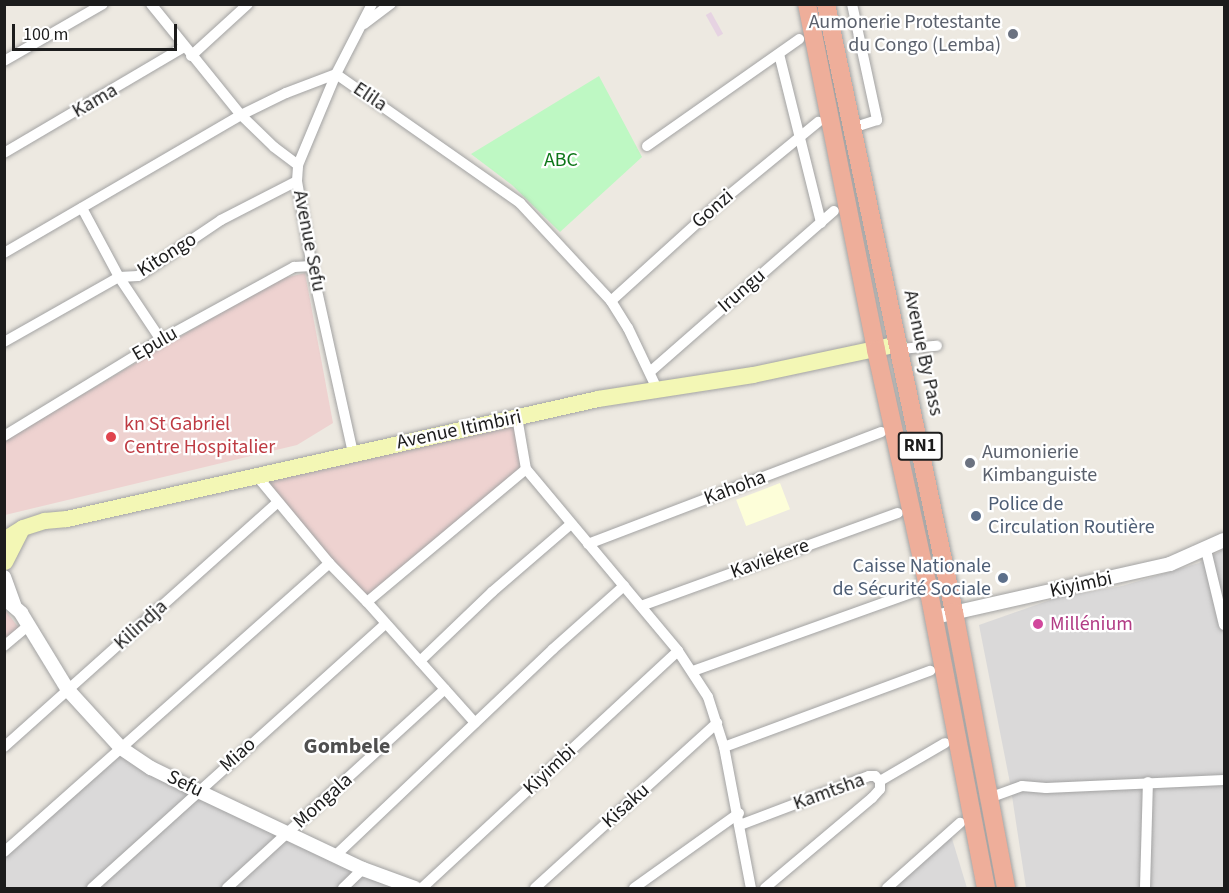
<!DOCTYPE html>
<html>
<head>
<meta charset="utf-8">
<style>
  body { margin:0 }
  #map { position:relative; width:1229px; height:893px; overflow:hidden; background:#ede9e1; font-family:"Source Sans 3",sans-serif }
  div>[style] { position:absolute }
  .residential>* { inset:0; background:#dad9d9 }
  .commercial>* { inset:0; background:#eed2d0 }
  .industrial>* { inset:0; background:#e6d3e2; transform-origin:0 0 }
  .education>* { inset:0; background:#fdfed9; transform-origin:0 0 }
  .park>* { inset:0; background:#bef8c3 }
  .roads { filter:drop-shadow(0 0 2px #a3a3a3) drop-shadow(0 0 2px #a3a3a3) }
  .minor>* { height:10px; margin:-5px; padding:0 5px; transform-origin:5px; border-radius:5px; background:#fff }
  .tertiary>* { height:14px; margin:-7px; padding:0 7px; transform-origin:7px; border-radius:7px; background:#fff }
  .secondary>* { height:16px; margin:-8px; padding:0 8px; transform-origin:8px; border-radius:8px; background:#f3f7b5 }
  .trunk>* { height:18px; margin:-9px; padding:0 9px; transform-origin:9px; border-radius:9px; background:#eeae9a }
  .dots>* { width:16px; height:16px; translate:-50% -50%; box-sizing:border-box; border:3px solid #fff; border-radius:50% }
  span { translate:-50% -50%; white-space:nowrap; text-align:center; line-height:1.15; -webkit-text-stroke:4.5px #fff; paint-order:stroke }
  .shield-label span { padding:2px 4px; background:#fff; border:2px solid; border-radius:4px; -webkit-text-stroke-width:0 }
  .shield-label { font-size:18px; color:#1c1c1c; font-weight:700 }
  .worship-label { font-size:20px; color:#5b616d }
  .right { translate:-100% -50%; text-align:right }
  .left { translate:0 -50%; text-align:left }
  .street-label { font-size:20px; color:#1c1c1c }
  .park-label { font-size:20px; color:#0d7618 }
  .health-label { font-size:20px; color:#be3a42 }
  .service-label { font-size:20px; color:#4e5e75 }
  .hotel-label { font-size:20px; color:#b23c85 }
  .quarter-label { font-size:22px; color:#4f4f4f; font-weight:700 }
  .frame { position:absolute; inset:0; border:6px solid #1c1c1c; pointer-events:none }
  .scale { position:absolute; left:12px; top:24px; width:165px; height:27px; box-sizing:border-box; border:3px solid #1c1c1c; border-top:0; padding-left:8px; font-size:18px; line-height:21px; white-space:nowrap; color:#1c1c1c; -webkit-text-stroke:4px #fff; paint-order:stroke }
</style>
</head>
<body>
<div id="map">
  <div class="residential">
    <div style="clip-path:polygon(1224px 549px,1224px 888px,1026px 888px,1010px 783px,979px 625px,1059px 597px,1122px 586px,1199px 563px)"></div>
    <div style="clip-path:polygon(121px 748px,415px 888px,5px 888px,4px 852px)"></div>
    <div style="clip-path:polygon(950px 832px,967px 888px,887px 888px)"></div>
  </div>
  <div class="commercial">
    <div style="clip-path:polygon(305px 273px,333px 423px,297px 445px,5px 515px,4px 441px,276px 280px)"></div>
    <div style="clip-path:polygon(517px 417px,526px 469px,367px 602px,256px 475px)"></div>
    <div style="clip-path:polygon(5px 610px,19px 628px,5px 640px)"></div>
  </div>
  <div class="industrial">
    <div style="left:711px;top:12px;width:25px;height:6px;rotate:61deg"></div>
  </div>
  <div class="education">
    <div style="left:780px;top:483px;width:28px;height:47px;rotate:69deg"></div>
  </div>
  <div class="park">
    <div style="clip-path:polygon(599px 76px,642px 157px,560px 232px,512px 185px,471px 154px)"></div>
  </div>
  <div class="roads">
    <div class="minor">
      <div style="left:151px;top:4px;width:143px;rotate:51deg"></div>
      <div style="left:241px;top:115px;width:46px;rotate:44.1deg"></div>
      <div style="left:274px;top:147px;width:30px;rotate:37deg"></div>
      <div style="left:852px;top:4px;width:119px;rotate:77.8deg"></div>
      <div style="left:877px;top:120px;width:26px;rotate:162deg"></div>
      <div style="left:364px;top:24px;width:34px;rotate:-37deg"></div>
      <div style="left:779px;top:54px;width:174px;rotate:76deg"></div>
      <div style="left:191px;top:56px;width:77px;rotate:-42.4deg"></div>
      <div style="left:4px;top:61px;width:114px;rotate:-29.9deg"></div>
      <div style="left:647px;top:146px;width:186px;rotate:-35.1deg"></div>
      <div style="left:4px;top:153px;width:209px;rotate:-30.5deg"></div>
      <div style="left:82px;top:208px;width:78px;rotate:61.8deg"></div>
      <div style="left:119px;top:277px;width:76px;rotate:56.3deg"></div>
      <div style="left:4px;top:253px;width:274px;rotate:-30.2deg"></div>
      <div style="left:241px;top:115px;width:50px;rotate:-26.1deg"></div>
      <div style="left:286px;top:93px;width:53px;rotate:-20.8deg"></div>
      <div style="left:336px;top:74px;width:225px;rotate:35deg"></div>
      <div style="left:520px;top:203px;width:134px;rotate:47.1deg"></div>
      <div style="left:611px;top:301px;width:32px;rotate:58deg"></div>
      <div style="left:628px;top:328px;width:70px;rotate:64.5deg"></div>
      <div style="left:611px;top:301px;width:143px;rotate:-42.2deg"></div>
      <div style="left:717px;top:205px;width:131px;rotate:-39.4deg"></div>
      <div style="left:4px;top:342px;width:132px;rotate:-29.5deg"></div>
      <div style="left:119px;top:277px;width:19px;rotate:-3deg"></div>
      <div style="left:138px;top:276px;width:100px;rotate:-34deg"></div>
      <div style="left:221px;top:220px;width:85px;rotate:-27.2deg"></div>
      <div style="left:900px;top:349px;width:37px;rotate:-5deg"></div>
      <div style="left:651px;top:371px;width:243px;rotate:-41.2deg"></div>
      <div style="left:517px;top:417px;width:53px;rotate:80.2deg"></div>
      <div style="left:526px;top:469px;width:237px;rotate:50.1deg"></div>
      <div style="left:678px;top:651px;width:55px;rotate:56.9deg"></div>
      <div style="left:708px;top:697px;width:52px;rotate:72.3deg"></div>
      <div style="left:724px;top:747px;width:144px;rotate:79.2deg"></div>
      <div style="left:4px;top:436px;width:184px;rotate:-31.4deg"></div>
      <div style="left:161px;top:340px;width:152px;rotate:-28.8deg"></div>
      <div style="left:294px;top:267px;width:18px;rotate:-3deg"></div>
      <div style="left:353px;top:453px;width:184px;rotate:-102.5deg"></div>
      <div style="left:313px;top:273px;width:93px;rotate:-99.9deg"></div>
      <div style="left:297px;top:181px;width:16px;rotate:-86deg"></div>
      <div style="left:298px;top:165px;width:99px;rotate:-67.3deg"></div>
      <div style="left:336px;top:74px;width:79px;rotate:-62.8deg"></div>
      <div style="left:256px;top:475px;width:114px;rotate:50.3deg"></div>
      <div style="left:329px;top:563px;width:54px;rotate:45.7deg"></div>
      <div style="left:367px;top:602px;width:162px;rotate:48.2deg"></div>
      <div style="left:588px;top:544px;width:314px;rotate:-20.9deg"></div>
      <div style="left:1206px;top:550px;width:77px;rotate:76.5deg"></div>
      <div style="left:367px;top:602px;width:207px;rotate:-39.9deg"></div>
      <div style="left:641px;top:606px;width:273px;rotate:-19.9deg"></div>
      <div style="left:4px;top:646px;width:33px;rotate:-40deg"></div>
      <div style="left:420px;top:661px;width:100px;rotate:-43.8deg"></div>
      <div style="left:492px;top:592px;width:103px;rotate:-40.7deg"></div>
      <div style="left:693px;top:671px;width:250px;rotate:-19.7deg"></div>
      <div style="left:4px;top:747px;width:366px;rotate:-41.8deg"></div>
      <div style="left:724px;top:747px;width:220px;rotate:-20.3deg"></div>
      <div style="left:880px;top:781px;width:75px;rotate:-30.3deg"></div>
      <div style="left:989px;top:798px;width:35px;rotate:-20deg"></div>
      <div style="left:1022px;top:786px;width:24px;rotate:5deg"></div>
      <div style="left:1046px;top:788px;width:178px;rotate:-2.6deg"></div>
      <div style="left:740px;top:825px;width:138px;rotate:-20.8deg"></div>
      <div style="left:869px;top:776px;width:6px"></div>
      <div style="left:875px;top:776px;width:7px;rotate:45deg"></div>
      <div style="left:4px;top:852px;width:435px;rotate:-41.6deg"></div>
      <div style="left:336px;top:855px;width:299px;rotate:-43.5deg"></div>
      <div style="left:553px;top:649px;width:95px;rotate:-41.6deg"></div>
      <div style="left:92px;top:888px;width:394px;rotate:-42deg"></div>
      <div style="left:227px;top:888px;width:295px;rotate:-42.4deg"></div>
      <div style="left:343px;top:888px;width:28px;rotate:-44deg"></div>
      <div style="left:422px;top:888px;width:349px;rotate:-42.8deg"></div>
      <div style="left:535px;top:888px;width:246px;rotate:-42.2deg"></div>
      <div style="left:634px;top:888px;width:129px;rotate:-35.5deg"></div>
      <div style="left:765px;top:888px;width:140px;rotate:-40.1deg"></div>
      <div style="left:872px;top:798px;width:12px;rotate:-48deg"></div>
      <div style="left:880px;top:789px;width:8px;rotate:-90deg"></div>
      <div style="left:887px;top:888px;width:98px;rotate:-41.7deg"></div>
      <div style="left:1145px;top:888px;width:106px;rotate:-88.4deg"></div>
    </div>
    <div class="tertiary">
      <div style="left:4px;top:577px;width:30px;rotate:70deg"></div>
      <div style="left:4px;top:598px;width:23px;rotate:41deg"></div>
      <div style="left:21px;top:613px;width:90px;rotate:58.6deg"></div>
      <div style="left:68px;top:690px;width:79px;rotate:47.6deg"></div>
      <div style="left:121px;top:748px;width:36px;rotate:34deg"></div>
      <div style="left:151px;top:768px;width:52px;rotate:26.1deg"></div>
      <div style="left:198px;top:791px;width:183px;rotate:25.3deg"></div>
      <div style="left:363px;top:869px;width:55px;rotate:20.1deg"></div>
      <div style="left:935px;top:617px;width:241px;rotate:-12.7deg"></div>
      <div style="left:1170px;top:564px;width:59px;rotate:-24deg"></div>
    </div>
    <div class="secondary">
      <div style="left:4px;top:540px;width:22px;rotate:-32deg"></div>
      <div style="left:23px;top:528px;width:23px;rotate:-18deg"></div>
      <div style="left:45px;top:521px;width:22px;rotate:-5deg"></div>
      <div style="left:67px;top:519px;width:544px;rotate:-12.73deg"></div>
      <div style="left:598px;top:399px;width:157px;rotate:-8.8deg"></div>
      <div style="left:753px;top:375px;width:149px;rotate:-12deg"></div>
      <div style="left:5px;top:562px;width:37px;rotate:-63deg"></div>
    </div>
    <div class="trunk">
      <div style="left:807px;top:4px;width:353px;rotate:78.7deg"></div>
      <div style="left:876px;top:350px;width:243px;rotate:77.6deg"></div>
      <div style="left:928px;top:587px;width:307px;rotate:79.1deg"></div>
      <div style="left:826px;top:4px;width:621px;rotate:78.11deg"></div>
      <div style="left:954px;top:612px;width:281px;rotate:79.3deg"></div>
    </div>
  </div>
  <div class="dots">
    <div style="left:1013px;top:34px;background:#6b7280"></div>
    <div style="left:111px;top:437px;background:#e0444e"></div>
    <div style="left:970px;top:463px;background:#6b7280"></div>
    <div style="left:976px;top:516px;background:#5c6f8a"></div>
    <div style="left:1003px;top:578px;background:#5c6f8a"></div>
    <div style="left:1038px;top:624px;background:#d1479c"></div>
  </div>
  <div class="shield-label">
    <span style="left:920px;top:446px">RN1</span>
  </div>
  <div class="worship-label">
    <span class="right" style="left:1001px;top:34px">Aumonerie Protestante<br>du Congo (Lemba)</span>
    <span class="left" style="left:982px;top:464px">Aumonierie<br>Kimbanguiste</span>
  </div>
  <div class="street-label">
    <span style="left:370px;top:97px;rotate:34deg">Elila</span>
    <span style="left:95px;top:101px;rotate:-30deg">Kama</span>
    <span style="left:713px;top:209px;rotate:-41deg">Gonzi</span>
    <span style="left:309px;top:241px;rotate:79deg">Avenue Sefu</span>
    <span style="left:167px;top:255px;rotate:-32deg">Kitongo</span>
    <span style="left:742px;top:291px;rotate:-41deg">Irungu</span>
    <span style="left:155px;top:344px;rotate:-30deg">Epulu</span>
    <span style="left:923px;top:353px;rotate:78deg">Avenue By Pass</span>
    <span style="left:459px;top:430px;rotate:-12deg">Avenue Itimbiri</span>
    <span style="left:735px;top:488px;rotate:-21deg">Kahoha</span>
    <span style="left:770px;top:559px;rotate:-20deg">Kaviekere</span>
    <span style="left:1081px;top:585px;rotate:-12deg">Kiyimbi</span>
    <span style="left:141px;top:625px;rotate:-42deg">Kilindja</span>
    <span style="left:238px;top:755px;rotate:-42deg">Miao</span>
    <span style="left:550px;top:770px;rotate:-43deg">Kiyimbi</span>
    <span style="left:185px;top:784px;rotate:26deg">Sefu</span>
    <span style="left:829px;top:792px;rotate:-20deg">Kamtsha</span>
    <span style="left:323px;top:801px;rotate:-42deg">Mongala</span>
    <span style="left:626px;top:806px;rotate:-42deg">Kisaku</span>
  </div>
  <div class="park-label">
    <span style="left:561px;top:160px">ABC</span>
  </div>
  <div class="health-label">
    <span class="left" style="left:124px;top:436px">kn St Gabriel<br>Centre Hospitalier</span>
  </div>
  <div class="service-label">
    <span class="left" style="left:988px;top:516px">Police de<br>Circulation Routière</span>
    <span class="right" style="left:991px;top:578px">Caisse Nationale<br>de Sécurité Sociale</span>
  </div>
  <div class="hotel-label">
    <span class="left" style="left:1050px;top:624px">Millénium</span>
  </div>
  <div class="quarter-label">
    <span style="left:347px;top:747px">Gombele</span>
  </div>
  <div class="frame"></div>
  <div class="scale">100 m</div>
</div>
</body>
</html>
